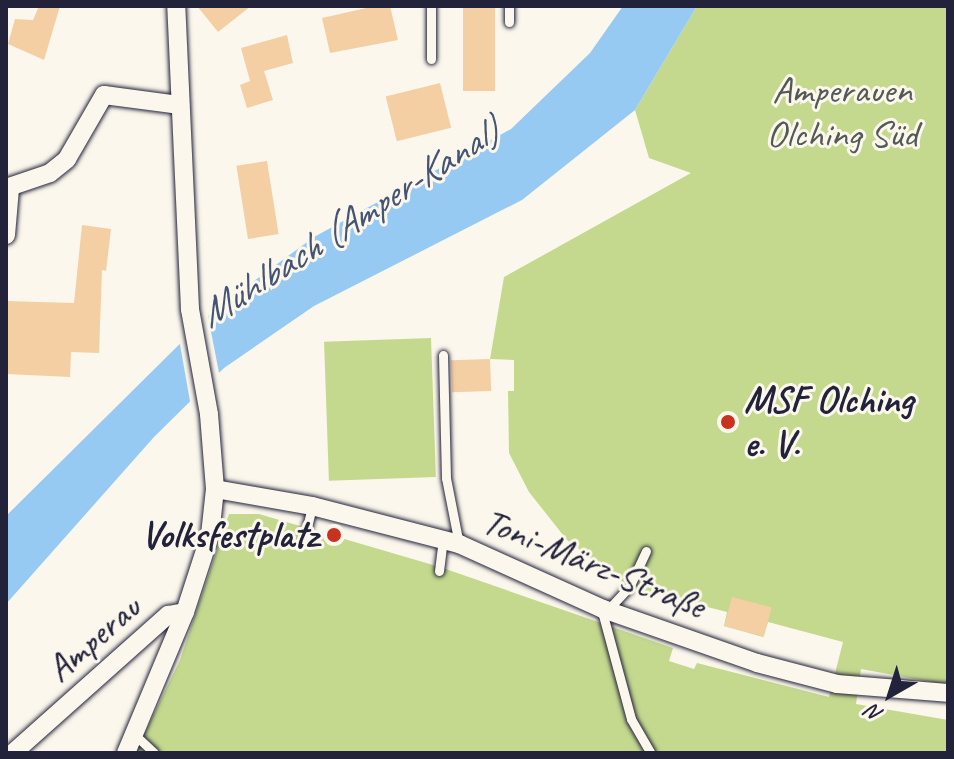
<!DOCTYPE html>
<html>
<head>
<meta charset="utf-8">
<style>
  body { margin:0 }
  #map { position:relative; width:954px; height:759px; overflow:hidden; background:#fbf7ec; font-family:Caveat,sans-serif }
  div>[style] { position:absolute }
  .green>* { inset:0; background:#c4d98e; transform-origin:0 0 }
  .water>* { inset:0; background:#96caf3 }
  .pier>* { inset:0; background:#fbf7ec }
  .building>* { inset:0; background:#f4cfa4; transform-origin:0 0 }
  .roads { filter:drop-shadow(0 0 2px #22223b) drop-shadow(0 0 2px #22223b) }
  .service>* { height:9px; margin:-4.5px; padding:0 4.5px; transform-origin:4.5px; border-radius:4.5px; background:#fbf7ec }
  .minor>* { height:18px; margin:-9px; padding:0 9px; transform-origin:9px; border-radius:9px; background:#fbf7ec }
  .dots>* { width:22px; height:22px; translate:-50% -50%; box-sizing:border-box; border:4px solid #fbf7ec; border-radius:50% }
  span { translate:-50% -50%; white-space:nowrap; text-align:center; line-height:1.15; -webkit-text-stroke:6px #fbf7ec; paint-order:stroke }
  .park-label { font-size:38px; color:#535954 }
  .poi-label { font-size:38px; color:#22223b; font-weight:700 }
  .left { translate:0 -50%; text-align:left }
  .right { translate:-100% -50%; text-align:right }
  .street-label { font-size:38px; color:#22223b }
  .water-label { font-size:40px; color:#455472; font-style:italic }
  .frame { position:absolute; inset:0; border:8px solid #22223b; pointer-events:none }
  .north { position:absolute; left:850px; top:655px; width:80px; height:80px; -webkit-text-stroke:6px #fbf7ec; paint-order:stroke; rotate:219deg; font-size:22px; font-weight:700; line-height:32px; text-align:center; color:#22223b }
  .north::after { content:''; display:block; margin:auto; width:28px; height:36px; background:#22223b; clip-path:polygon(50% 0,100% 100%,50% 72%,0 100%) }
</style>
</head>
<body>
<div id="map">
  <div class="green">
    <div style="clip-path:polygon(697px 6px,948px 6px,948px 685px,861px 669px,856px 704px,948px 720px,948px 753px,135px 753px,180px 660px,229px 514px,259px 514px,440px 567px,673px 648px,669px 661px,694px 669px,697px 663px,829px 697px,843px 642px,768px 622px,763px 637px,724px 626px,727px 612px,629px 587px,567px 540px,529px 492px,509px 453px,508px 391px,514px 391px,514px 360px,490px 359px,504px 277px,691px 173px,649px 158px,635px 110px)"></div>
    <div style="left:431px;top:338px;width:139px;height:107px;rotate:88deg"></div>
  </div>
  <div class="water">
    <div style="clip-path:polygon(623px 6px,697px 6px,635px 110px,522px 200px,314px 306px,224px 368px,154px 437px,6px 604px,6px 516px,213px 311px,314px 237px,511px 129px,590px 53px)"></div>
  </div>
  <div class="pier">
    <div style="clip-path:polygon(207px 311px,220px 378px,191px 407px,179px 339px)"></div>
  </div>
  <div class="building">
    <div style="clip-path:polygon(39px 6px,60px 6px,44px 60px,8px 44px,15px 19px,33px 20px)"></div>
    <div style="clip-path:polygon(197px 6px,251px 6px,218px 32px)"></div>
    <div style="clip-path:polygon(375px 6px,390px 6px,398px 40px,330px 53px,322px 18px)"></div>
    <div style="left:463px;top:6px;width:32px;height:85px"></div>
    <div style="clip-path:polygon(287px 35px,293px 63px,264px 71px,273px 100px,247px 108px,240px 85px,250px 81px,241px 48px)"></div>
    <div style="left:440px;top:83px;width:46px;height:56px;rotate:76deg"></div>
    <div style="left:267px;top:161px;width:74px;height:31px;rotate:81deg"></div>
    <div style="clip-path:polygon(82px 225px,111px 229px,106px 271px,102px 270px,99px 353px,71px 352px,70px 377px,6px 374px,6px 301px,74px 303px)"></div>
    <div style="left:490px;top:359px;width:32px;height:39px;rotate:88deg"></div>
    <div style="left:732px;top:597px;width:41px;height:30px;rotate:15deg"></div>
  </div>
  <div class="roads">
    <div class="service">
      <div style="left:431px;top:6px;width:53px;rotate:90deg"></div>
      <div style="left:509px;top:22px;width:16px;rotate:-90deg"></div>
      <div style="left:443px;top:355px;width:123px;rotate:88.6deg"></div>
      <div style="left:446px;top:478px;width:67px;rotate:78.9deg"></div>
      <div style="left:304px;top:539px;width:34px;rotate:-76deg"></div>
      <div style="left:646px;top:551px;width:40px;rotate:115deg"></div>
      <div style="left:629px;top:587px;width:38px;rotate:133deg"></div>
      <div style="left:603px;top:615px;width:108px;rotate:74.9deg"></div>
      <div style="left:631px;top:719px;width:39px;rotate:60deg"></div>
      <div style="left:439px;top:571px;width:31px;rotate:-83deg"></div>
      <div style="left:135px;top:735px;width:26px;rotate:43deg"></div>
    </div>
    <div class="minor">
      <div style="left:6px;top:188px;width:46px;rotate:-18.8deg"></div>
      <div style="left:50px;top:173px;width:22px;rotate:-39deg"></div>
      <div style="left:67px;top:159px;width:74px;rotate:-60deg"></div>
      <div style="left:104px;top:95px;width:77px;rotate:7.5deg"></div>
      <div style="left:6px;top:235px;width:47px;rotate:-85.1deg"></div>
      <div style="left:215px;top:489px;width:98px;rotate:9.9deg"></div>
      <div style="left:312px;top:506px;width:152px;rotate:14.5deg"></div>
      <div style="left:459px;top:544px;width:158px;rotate:24.3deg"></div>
      <div style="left:603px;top:609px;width:163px;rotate:19.3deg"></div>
      <div style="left:757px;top:663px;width:83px;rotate:14.7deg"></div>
      <div style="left:837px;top:684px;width:111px;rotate:4.6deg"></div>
      <div style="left:13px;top:753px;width:208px;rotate:-41.7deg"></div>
      <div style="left:168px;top:615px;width:17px;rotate:-10deg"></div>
      <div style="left:126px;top:753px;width:153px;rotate:-67.3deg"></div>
      <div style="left:185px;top:612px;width:81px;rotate:-72deg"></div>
      <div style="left:210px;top:535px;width:46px;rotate:-83.8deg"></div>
      <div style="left:215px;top:489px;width:75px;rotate:-94.6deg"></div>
      <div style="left:209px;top:414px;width:107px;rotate:-100.3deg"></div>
      <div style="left:190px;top:309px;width:303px;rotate:-92.6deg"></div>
    </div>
  </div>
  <div class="dots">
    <div style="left:728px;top:422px;background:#c8321e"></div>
    <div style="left:334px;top:535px;background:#c8321e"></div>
  </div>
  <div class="park-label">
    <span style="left:842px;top:112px">Amperauen<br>Olching Süd</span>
  </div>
  <div class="poi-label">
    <span class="left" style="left:744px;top:422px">MSF Olching<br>e. V.</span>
    <span class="right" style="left:318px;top:535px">Volksfestplatz</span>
  </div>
  <div class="street-label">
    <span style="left:594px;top:563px;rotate:22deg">Toni-März-Straße</span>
    <span style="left:93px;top:638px;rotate:-41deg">Amperau</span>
  </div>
  <div class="water-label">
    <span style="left:348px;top:223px;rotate:-33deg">Mühlbach (Amper-Kanal)</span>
  </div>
  <div class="frame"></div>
  <div class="north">N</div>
</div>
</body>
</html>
